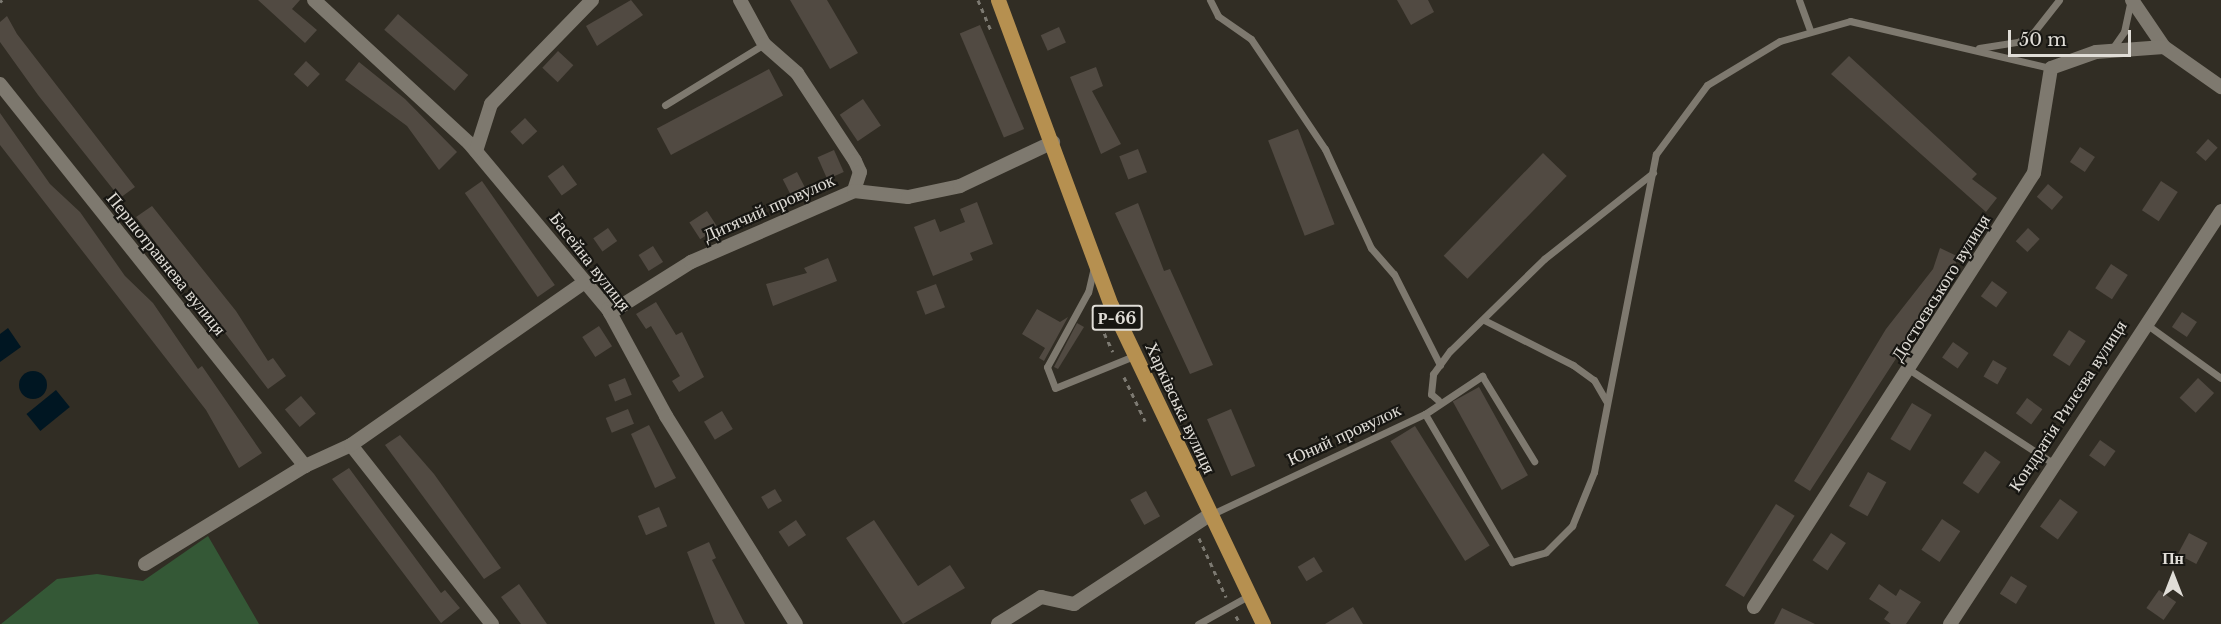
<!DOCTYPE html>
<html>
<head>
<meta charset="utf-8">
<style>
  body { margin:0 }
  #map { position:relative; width:2221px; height:624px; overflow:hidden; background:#312d24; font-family:"Libre Baskerville",serif }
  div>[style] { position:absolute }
  .green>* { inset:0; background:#345836 }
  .water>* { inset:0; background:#001622; transform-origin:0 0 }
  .round { border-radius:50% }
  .building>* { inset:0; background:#514a42; transform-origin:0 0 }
  .path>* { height:3px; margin-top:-1.5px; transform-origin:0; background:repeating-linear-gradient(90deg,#7d7a72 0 4.5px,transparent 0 9px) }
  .service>* { height:7px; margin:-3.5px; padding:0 3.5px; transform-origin:3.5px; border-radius:3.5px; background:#7e796f }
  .minor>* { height:14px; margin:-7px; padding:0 7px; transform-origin:7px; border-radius:7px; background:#7e796f }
  .primary>* { height:15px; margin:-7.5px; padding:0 7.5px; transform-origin:7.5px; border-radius:7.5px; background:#b69050 }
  span { translate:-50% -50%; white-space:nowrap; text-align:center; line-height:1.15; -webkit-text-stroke:4.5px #171612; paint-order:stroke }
  .shield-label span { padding:2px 4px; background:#171612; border:2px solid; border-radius:4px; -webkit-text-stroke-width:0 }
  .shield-label { font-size:16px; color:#e0ddd7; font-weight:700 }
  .street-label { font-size:18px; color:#e0ddd7 }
  .north { position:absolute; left:2143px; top:546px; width:60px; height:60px; -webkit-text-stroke:4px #171612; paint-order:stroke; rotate:0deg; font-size:16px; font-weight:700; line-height:24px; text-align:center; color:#e0ddd7 }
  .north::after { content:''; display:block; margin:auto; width:21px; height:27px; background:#e0ddd7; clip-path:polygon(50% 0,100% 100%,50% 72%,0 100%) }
  .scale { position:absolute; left:2008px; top:30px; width:123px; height:27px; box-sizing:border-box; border:3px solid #e0ddd7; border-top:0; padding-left:8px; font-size:18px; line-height:21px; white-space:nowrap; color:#e0ddd7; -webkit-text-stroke:4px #171612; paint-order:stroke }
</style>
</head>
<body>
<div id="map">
  <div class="green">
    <div style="clip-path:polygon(208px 536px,259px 624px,1px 624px,57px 579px,97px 574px,143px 581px)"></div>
  </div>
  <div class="water">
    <div style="clip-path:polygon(8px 328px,21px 347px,0 362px,0 334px)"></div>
    <div class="round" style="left:19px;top:371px;width:28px;height:28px"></div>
    <div style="left:56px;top:390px;width:22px;height:38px;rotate:51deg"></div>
  </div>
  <div class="building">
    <div style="clip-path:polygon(258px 0,300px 0,292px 9px,317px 30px,305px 43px)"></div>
    <div style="clip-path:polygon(631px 0,643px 15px,597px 46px,586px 26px)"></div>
    <div style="clip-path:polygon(790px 0,827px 0,858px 53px,830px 69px)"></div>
    <div style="clip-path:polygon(1397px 0,1428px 0,1434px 12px,1411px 25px)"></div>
    <div style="left:398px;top:14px;width:93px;height:21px;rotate:41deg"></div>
    <div style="clip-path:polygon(7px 16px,17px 34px,135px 187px,120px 198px,38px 95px,0 42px,0 22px)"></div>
    <div style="left:980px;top:25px;width:113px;height:22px;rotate:67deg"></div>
    <div style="left:1059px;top:27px;width:17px;height:20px;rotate:66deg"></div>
    <div style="left:558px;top:51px;width:21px;height:23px;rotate:43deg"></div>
    <div style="clip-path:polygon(1849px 56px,1977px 174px,1972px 179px,1997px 198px,1986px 212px,1831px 74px)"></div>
    <div style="left:306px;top:61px;width:19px;height:18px;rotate:43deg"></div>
    <div style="clip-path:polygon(359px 62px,405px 99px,457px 152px,439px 170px,407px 126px,345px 80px)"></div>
    <div style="clip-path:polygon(1096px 67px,1103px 86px,1092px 91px,1121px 144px,1101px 154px,1070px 77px)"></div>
    <div style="left:769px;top:69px;width:30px;height:127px;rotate:62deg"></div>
    <div style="left:863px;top:99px;width:32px;height:28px;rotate:56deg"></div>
    <div style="clip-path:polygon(0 113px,50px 184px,80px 212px,125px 276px,153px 303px,198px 369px,202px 366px,262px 453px,239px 468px,206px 410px,0 145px)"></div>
    <div style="left:525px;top:118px;width:18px;height:20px;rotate:47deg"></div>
    <div style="left:1298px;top:129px;width:102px;height:32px;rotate:69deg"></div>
    <div style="left:2208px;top:139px;width:13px;height:18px;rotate:42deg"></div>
    <div style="left:2080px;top:147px;width:18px;height:18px;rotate:34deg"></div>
    <div style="left:1138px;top:149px;width:25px;height:20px;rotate:69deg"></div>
    <div style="left:834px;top:150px;width:24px;height:18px;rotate:66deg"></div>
    <div style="left:1543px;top:153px;width:33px;height:143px;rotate:44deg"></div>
    <div style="left:563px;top:165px;width:24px;height:19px;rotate:54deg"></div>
    <div style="left:797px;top:172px;width:22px;height:16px;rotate:63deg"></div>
    <div style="left:482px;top:181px;width:127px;height:21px;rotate:55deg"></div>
    <div style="left:2161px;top:181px;width:20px;height:35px;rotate:33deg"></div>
    <div style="left:2048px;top:184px;width:20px;height:17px;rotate:41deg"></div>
    <div style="clip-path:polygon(977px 202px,993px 244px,970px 253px,973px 260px,933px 276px,914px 227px,935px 219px,940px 232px,965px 222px,960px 209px)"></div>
    <div style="clip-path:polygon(1138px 203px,1164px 271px,1170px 269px,1213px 365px,1190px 374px,1115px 213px)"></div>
    <div style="clip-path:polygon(152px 206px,236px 311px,268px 361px,273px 358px,286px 376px,268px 389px,136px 217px)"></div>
    <div style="left:707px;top:211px;width:20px;height:21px;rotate:57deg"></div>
    <div style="left:608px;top:228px;width:16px;height:18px;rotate:55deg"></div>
    <div style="left:2028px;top:228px;width:16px;height:18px;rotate:43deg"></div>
    <div style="left:653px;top:246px;width:19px;height:17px;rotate:58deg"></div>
    <div style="clip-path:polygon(1940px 248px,1959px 257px,1949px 277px,1810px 491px,1794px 481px,1886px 329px,1933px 269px)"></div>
    <div style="clip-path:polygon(828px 258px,837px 281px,773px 306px,766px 284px,807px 273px,804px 268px)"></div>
    <div style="left:2111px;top:264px;width:20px;height:29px;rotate:33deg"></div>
    <div style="left:1992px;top:281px;width:19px;height:19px;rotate:36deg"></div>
    <div style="left:936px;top:284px;width:25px;height:21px;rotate:69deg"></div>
    <div style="clip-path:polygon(656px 302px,676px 335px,682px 332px,704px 377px,679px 392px,672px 381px,680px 376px,651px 326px,646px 329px,636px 314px)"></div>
    <div style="clip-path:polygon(1037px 309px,1060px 322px,1068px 317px,1044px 361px,1039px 358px,1045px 348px,1022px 334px)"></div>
    <div style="left:2182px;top:312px;width:18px;height:18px;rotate:34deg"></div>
    <div style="clip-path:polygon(1077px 323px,1084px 327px,1058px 369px,1054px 367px)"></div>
    <div style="left:599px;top:326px;width:24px;height:20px;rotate:57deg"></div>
    <div style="left:2069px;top:330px;width:20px;height:30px;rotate:33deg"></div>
    <div style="left:1953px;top:342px;width:19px;height:19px;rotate:35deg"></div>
    <div style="left:1993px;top:360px;width:16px;height:19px;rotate:30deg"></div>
    <div style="left:625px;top:378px;width:18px;height:18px;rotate:68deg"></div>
    <div style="left:2198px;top:378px;width:22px;height:27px;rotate:43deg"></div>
    <div style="left:1479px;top:387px;width:101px;height:30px;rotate:61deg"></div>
    <div style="left:301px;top:396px;width:23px;height:21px;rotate:50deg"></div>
    <div style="left:2027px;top:398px;width:19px;height:19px;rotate:36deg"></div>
    <div style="left:1912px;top:403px;width:23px;height:42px;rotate:31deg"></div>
    <div style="left:628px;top:409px;width:16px;height:24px;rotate:68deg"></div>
    <div style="left:1231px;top:409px;width:62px;height:26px;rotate:67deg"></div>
    <div style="left:722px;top:411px;width:21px;height:21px;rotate:59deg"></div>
    <div style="clip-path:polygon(649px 425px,676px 478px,655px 488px,631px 434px)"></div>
    <div style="left:1415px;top:426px;width:141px;height:29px;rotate:58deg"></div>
    <div style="clip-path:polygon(400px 435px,434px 474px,501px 568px,484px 579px,385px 445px)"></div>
    <div style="left:2100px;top:440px;width:19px;height:19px;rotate:35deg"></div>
    <div style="left:1985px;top:451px;width:19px;height:39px;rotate:35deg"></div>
    <div style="clip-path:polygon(349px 468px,441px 593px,445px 590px,460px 608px,441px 623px,332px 479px)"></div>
    <div style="left:1868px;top:472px;width:21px;height:39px;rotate:29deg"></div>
    <div style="left:775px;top:489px;width:14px;height:16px;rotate:60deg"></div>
    <div style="left:1146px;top:491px;width:29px;height:18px;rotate:61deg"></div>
    <div style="left:2060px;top:499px;width:22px;height:34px;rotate:36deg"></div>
    <div style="left:1776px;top:504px;width:22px;height:96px;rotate:32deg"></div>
    <div style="left:659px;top:507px;width:21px;height:23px;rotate:67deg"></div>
    <div style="left:1942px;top:519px;width:22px;height:37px;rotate:34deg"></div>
    <div style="left:796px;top:520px;width:18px;height:21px;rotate:56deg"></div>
    <div style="clip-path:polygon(874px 520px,918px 586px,950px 565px,965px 588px,903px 624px,846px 538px)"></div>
    <div style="left:1831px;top:533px;width:18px;height:33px;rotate:34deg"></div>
    <div style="left:2189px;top:533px;width:21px;height:24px;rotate:28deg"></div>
    <div style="clip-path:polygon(709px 542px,716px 558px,712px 560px,745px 624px,715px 624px,687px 552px)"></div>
    <div style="left:1314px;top:557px;width:17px;height:19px;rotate:59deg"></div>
    <div style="left:2011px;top:576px;width:19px;height:21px;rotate:32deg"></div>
    <div style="clip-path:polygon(519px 584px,547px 624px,521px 624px,501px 597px)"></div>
    <div style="clip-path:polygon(1879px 584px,1896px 596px,1900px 589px,1921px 602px,1906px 624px,1891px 624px,1884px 619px,1889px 612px,1869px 599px)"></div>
    <div style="left:2159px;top:590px;width:21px;height:22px;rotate:35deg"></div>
    <div style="clip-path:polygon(1353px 607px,1363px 624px,1325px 624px)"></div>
    <div style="clip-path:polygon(1782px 608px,1815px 624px,1774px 624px)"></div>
  </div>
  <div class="path">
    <div style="left:978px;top:0;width:34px;rotate:67deg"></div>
    <div style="left:0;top:2px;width:3px;rotate:-45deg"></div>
    <div style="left:1093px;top:309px;width:47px;rotate:65.1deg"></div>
    <div style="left:1124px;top:377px;width:49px;rotate:64.5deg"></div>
    <div style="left:1199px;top:538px;width:65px;rotate:65.4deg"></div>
    <div style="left:1236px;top:616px;width:9px;rotate:63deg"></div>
  </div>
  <div class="service">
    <div style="left:1210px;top:0;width:18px;rotate:63deg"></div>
    <div style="left:1218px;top:16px;width:40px;rotate:34.9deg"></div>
    <div style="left:1251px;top:39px;width:133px;rotate:56.1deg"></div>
    <div style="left:1325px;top:149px;width:109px;rotate:65.1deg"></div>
    <div style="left:1371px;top:248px;width:35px;rotate:49deg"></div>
    <div style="left:1394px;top:274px;width:102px;rotate:63.2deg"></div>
    <div style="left:1799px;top:0;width:33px;rotate:70deg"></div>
    <div style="left:1979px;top:48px;width:39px;rotate:-9deg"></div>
    <div style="left:2018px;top:42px;width:17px;rotate:-31deg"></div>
    <div style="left:2033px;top:33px;width:42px;rotate:-51.8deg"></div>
    <div style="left:2112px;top:49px;width:21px;rotate:-55deg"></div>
    <div style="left:2124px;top:32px;width:30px;rotate:-78deg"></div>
    <div style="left:665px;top:105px;width:116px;rotate:-31.6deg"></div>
    <div style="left:1094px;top:267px;width:26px;rotate:103deg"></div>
    <div style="left:1088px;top:292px;width:85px;rotate:118.7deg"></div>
    <div style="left:1047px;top:367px;width:22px;rotate:69deg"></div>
    <div style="left:1055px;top:388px;width:85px;rotate:-22.1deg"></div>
    <div style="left:1484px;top:320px;width:100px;rotate:26.8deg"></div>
    <div style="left:1573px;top:365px;width:26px;rotate:36deg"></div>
    <div style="left:1594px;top:380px;width:24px;rotate:60deg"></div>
    <div style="left:2146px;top:324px;width:92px;rotate:35.8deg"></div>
    <div style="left:1910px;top:370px;width:168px;rotate:33.1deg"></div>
    <div style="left:1438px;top:400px;width:9px;rotate:-139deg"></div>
    <div style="left:1431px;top:394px;width:20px;rotate:-84deg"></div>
    <div style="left:1433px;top:374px;width:29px;rotate:-54deg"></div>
    <div style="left:1450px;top:351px;width:132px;rotate:-44.4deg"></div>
    <div style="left:1544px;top:259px;width:139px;rotate:-38.3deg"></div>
    <div style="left:1425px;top:414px;width:69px;rotate:-33.7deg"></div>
    <div style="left:1482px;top:376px;width:100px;rotate:58.5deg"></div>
    <div style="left:1210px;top:515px;width:238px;rotate:-25.2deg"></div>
    <div style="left:1425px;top:414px;width:172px;rotate:59.6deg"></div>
    <div style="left:1512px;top:562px;width:35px;rotate:-16deg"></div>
    <div style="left:1546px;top:552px;width:37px;rotate:-45deg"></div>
    <div style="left:1572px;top:526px;width:58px;rotate:-67.8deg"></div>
    <div style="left:1594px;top:472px;width:324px;rotate:-79deg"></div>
    <div style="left:1656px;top:154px;width:86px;rotate:-53.5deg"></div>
    <div style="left:1707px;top:85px;width:85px;rotate:-31.1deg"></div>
    <div style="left:1780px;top:41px;width:73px;rotate:-15.9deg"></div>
    <div style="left:1850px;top:21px;width:206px;rotate:13.2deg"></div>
    <div style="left:1198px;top:624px;width:57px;rotate:-29.2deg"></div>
  </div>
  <div class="minor">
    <div style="left:314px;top:0;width:211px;rotate:42.7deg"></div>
    <div style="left:469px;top:143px;width:217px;rotate:50.1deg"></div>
    <div style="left:608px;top:309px;width:122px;rotate:61.5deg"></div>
    <div style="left:666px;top:416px;width:245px;rotate:58deg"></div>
    <div style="left:740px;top:0;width:50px;rotate:61.4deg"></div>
    <div style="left:764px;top:44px;width:44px;rotate:41.3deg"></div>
    <div style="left:797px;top:73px;width:105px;rotate:56.6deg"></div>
    <div style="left:855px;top:161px;width:12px;rotate:66deg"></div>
    <div style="left:860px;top:172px;width:20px;rotate:108deg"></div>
    <div style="left:2132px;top:0;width:57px;rotate:55.8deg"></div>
    <div style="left:2164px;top:47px;width:70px;rotate:35.1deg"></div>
    <div style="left:0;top:84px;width:489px;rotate:51.4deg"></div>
    <div style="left:476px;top:151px;width:49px;rotate:-72.3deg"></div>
    <div style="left:491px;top:104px;width:145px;rotate:-45.8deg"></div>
    <div style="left:610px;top:313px;width:96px;rotate:-32.2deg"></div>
    <div style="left:691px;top:262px;width:178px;rotate:-23.5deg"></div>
    <div style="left:854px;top:191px;width:54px;rotate:6.3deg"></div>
    <div style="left:908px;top:197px;width:53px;rotate:-11.9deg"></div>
    <div style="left:960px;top:186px;width:103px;rotate:-25.3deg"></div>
    <div style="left:351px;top:445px;width:228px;rotate:51.8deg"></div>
    <div style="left:145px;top:564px;width:188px;rotate:-31.5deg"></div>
    <div style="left:305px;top:466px;width:51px;rotate:-24.5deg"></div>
    <div style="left:351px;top:445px;width:285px;rotate:-34.9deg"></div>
    <div style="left:1754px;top:607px;width:516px;rotate:-57.17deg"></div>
    <div style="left:2034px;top:173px;width:106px;rotate:-80.8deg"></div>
    <div style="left:2051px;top:68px;width:48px;rotate:-19.6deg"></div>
    <div style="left:2096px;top:52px;width:68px;rotate:-4.2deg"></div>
    <div style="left:998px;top:624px;width:51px;rotate:-32.1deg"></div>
    <div style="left:1041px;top:597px;width:34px;rotate:12deg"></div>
    <div style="left:1074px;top:604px;width:160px;rotate:-33.3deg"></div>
    <div style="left:1950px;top:624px;width:494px;rotate:-56.7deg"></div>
  </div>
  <div class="primary">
    <div style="left:998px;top:0;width:325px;rotate:69.7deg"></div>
    <div style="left:1111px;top:305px;width:353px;rotate:64.5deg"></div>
  </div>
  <div class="shield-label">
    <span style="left:1117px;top:318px">Р-66</span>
  </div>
  <div class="street-label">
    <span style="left:769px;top:208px;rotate:-24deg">Дитячий провулок</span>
    <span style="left:590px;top:262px;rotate:52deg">Басейна вулиця</span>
    <span style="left:166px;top:264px;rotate:51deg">Першотравнева вулиця</span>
    <span style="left:1941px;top:288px;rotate:-58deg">Достоєвського вулиця</span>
    <span style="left:2068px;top:406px;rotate:-57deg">Кондратія Рилєєва вулиця</span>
    <span style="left:1180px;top:408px;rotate:65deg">Харківська вулиця</span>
    <span style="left:1344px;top:435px;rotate:-25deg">Юний провулок</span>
  </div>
  <div class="north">Пн</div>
  <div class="scale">50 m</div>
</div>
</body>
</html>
